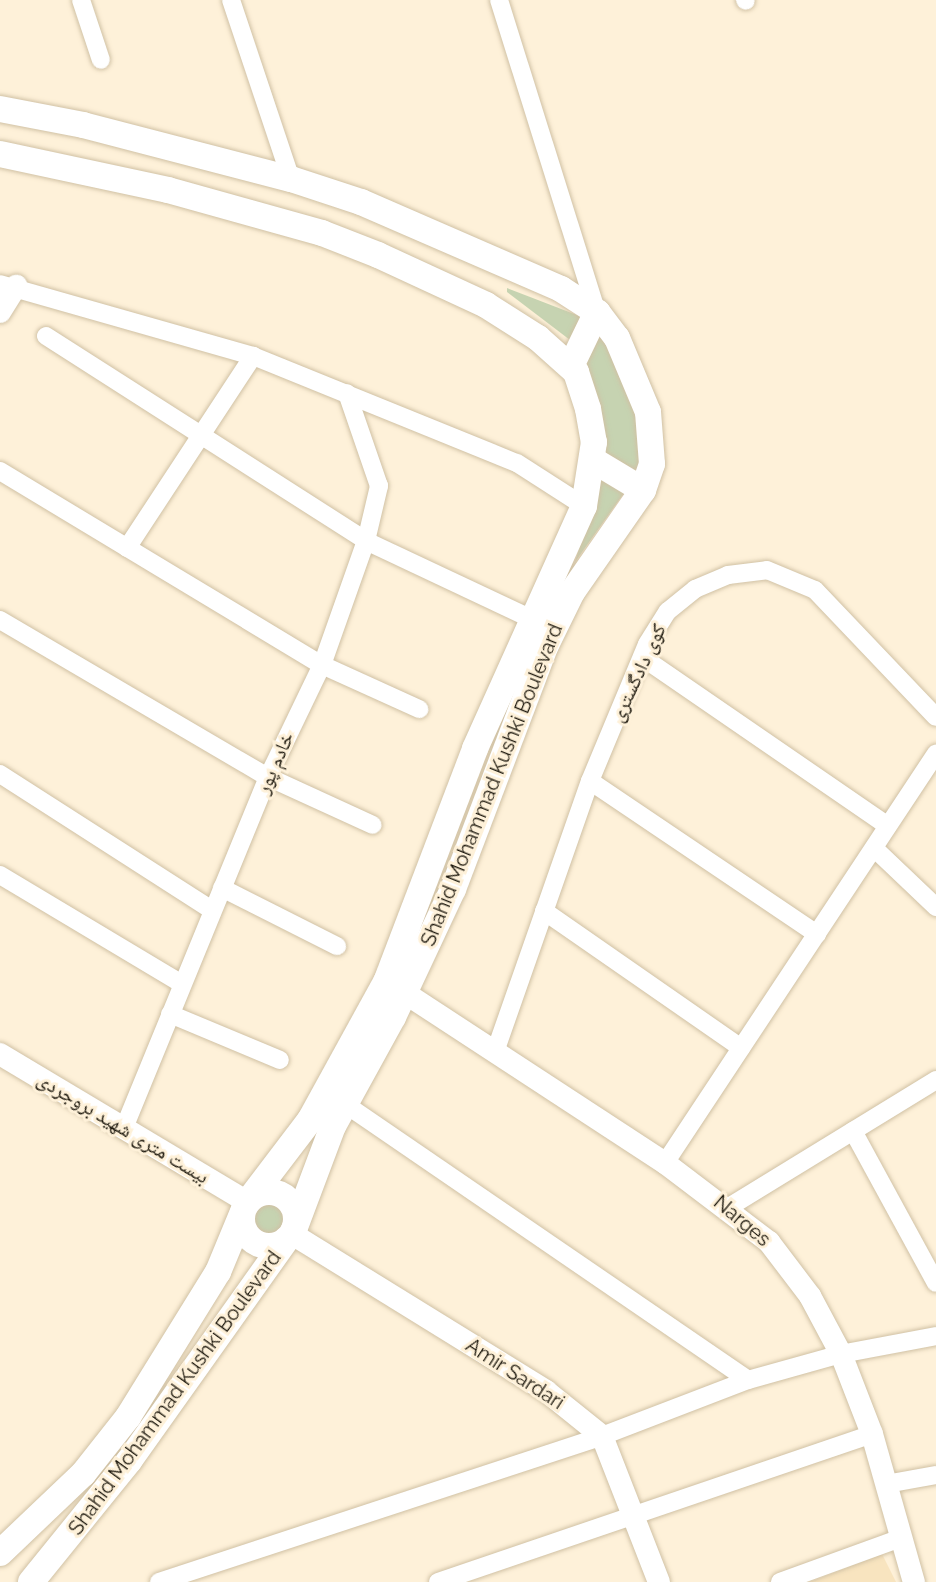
<!DOCTYPE html>
<html>
<head>
<meta charset="utf-8">
<style>
  body { margin:0 }
  #map { position:relative; width:936px; height:1582px; overflow:hidden; background:#fef1d9; font-family:Raleway,"Noto Naskh Arabic",sans-serif }
  div>[style] { position:absolute }
  .built>* { inset:0; background:#f8e4bf }
  .green>* { inset:0; background:#c6d3b1 }
  .round { border-radius:50% }
  .roads { filter:drop-shadow(0 0 2px #d0c1a4) drop-shadow(0 0 2px #d0c1a4) }
  .minor>* { height:18px; margin:-9px; padding:0 9px; transform-origin:9px; border-radius:9px; background:#fff }
  .tertiary>* { height:22px; margin:-11px; padding:0 11px; transform-origin:11px; border-radius:11px; background:#fff }
  .secondary>* { height:26px; margin:-13px; padding:0 13px; transform-origin:13px; border-radius:13px; background:#fff }
  .secondary>.ring { margin:-13px; padding:0; box-sizing:content-box; background:none; border:26px solid #fff; border-radius:50% }
  span { translate:-50% -50%; white-space:nowrap; text-align:center; line-height:1.15; -webkit-text-stroke:6px #fef1d9; paint-order:stroke }
  .street-label { font-size:20px; color:#1d180d }
</style>
</head>
<body>
<div id="map">
  <div class="built">
    <div style="clip-path:polygon(882px 1554px,896px 1582px,810px 1582px)"></div>
  </div>
  <div class="green">
    <div style="clip-path:polygon(507px 288px,582px 317px,570px 340px,507px 292px)"></div>
    <div style="clip-path:polygon(600px 329px,644px 434px,639px 479px,601px 458px,604px 428px,599px 401px,584px 368px)"></div>
    <div style="clip-path:polygon(600px 478px,624px 493px,575px 562px)"></div>
    <div class="round" style="left:251px;top:1200px;width:36px;height:36px"></div>
  </div>
  <div class="roads">
    <div class="minor">
      <div style="left:81px;top:0;width:63px;rotate:71.6deg"></div>
      <div style="left:231px;top:0;width:189px;rotate:71.5deg"></div>
      <div style="left:499px;top:0;width:327px;rotate:72.6deg"></div>
      <div style="left:745px;top:0;width:1px;rotate:45deg"></div>
      <div style="left:0;top:284px;width:263px;rotate:15.9deg"></div>
      <div style="left:253px;top:356px;width:285px;rotate:22.1deg"></div>
      <div style="left:517px;top:463px;width:80px;rotate:32.7deg"></div>
      <div style="left:46px;top:336px;width:380px;rotate:32.6deg"></div>
      <div style="left:366px;top:541px;width:183px;rotate:25.2deg"></div>
      <div style="left:0;top:471px;width:376px;rotate:31.1deg"></div>
      <div style="left:322px;top:665px;width:107px;rotate:24.4deg"></div>
      <div style="left:127px;top:548px;width:230px;rotate:-56.7deg"></div>
      <div style="left:0;top:620px;width:311px;rotate:30.4deg"></div>
      <div style="left:268px;top:777px;width:115px;rotate:24.6deg"></div>
      <div style="left:642px;top:657px;width:298px;rotate:34.5deg"></div>
      <div style="left:0;top:774px;width:252px;rotate:32.7deg"></div>
      <div style="left:590px;top:781px;width:274px;rotate:34deg"></div>
      <div style="left:874px;top:848px;width:86px;rotate:43.6deg"></div>
      <div style="left:0;top:875px;width:212px;rotate:30.9deg"></div>
      <div style="left:222px;top:888px;width:129px;rotate:26.8deg"></div>
      <div style="left:544px;top:911px;width:240px;rotate:34.8deg"></div>
      <div style="left:170px;top:1014px;width:119px;rotate:22.7deg"></div>
      <div style="left:495px;top:1052px;width:287px;rotate:-70.7deg"></div>
      <div style="left:590px;top:781px;width:148px;rotate:-67.4deg"></div>
      <div style="left:647px;top:644px;width:39px;rotate:-58deg"></div>
      <div style="left:668px;top:611px;width:35px;rotate:-39deg"></div>
      <div style="left:695px;top:589px;width:36px;rotate:-23deg"></div>
      <div style="left:728px;top:575px;width:39px;rotate:-7deg"></div>
      <div style="left:767px;top:570px;width:52px;rotate:22.6deg"></div>
      <div style="left:815px;top:590px;width:175px;rotate:46.4deg"></div>
      <div style="left:345px;top:1104px;width:488px;rotate:34.4deg"></div>
      <div style="left:124px;top:1128px;width:379px;rotate:-67.7deg"></div>
      <div style="left:268px;top:777px;width:124px;rotate:-64.3deg"></div>
      <div style="left:322px;top:665px;width:132px;rotate:-70.5deg"></div>
      <div style="left:366px;top:541px;width:57px;rotate:-76.7deg"></div>
      <div style="left:379px;top:486px;width:98px;rotate:-109deg"></div>
      <div style="left:853px;top:1131px;width:173px;rotate:61.4deg"></div>
      <div style="left:665px;top:1163px;width:491px;rotate:-56.5deg"></div>
      <div style="left:729px;top:1207px;width:243px;rotate:-31.5deg"></div>
      <div style="left:886px;top:1484px;width:51px;rotate:-10.2deg"></div>
      <div style="left:159px;top:1582px;width:466px;rotate:-18.2deg"></div>
      <div style="left:602px;top:1436px;width:156px;rotate:-21deg"></div>
      <div style="left:748px;top:1380px;width:97px;rotate:-15.6deg"></div>
      <div style="left:841px;top:1354px;width:97px;rotate:-10.7deg"></div>
      <div style="left:438px;top:1582px;width:459px;rotate:-18.8deg"></div>
      <div style="left:780px;top:1582px;width:129px;rotate:-20deg"></div>
    </div>
    <div class="tertiary">
      <div style="left:0;top:312px;width:31px;rotate:-58deg"></div>
      <div style="left:405px;top:993px;width:311px;rotate:33.2deg"></div>
      <div style="left:665px;top:1163px;width:131px;rotate:37.2deg"></div>
      <div style="left:769px;top:1242px;width:68px;rotate:52.8deg"></div>
      <div style="left:810px;top:1296px;width:66px;rotate:61.9deg"></div>
      <div style="left:841px;top:1354px;width:86px;rotate:68.8deg"></div>
      <div style="left:872px;top:1434px;width:154px;rotate:74.2deg"></div>
      <div style="left:0;top:1054px;width:288px;rotate:30.9deg"></div>
      <div style="left:292px;top:1234px;width:299px;rotate:31.7deg"></div>
      <div style="left:546px;top:1391px;width:72px;rotate:38.8deg"></div>
      <div style="left:602px;top:1436px;width:157px;rotate:68.7deg"></div>
    </div>
    <div class="secondary">
      <div style="left:0;top:109px;width:85px;rotate:10.9deg"></div>
      <div style="left:83px;top:125px;width:215px;rotate:14.6deg"></div>
      <div style="left:291px;top:179px;width:74px;rotate:18.2deg"></div>
      <div style="left:361px;top:202px;width:218px;rotate:23.5deg"></div>
      <div style="left:561px;top:289px;width:44px;rotate:33deg"></div>
      <div style="left:598px;top:313px;width:31px;rotate:53deg"></div>
      <div style="left:617px;top:338px;width:80px;rotate:67.3deg"></div>
      <div style="left:648px;top:412px;width:52px;rotate:85.6deg"></div>
      <div style="left:652px;top:464px;width:28px;rotate:109deg"></div>
      <div style="left:643px;top:490px;width:124px;rotate:124.8deg"></div>
      <div style="left:572px;top:592px;width:61px;rotate:116.1deg"></div>
      <div style="left:545px;top:647px;width:259px;rotate:110.8deg"></div>
      <div style="left:453px;top:889px;width:141px;rotate:115.1deg"></div>
      <div style="left:393px;top:1017px;width:124px;rotate:118.8deg"></div>
      <div style="left:333px;top:1126px;width:111px;rotate:110.6deg"></div>
      <div style="left:0;top:154px;width:172px;rotate:12.1deg"></div>
      <div style="left:168px;top:190px;width:160px;rotate:15.6deg"></div>
      <div style="left:322px;top:233px;width:60px;rotate:21.4deg"></div>
      <div style="left:378px;top:255px;width:119px;rotate:24.8deg"></div>
      <div style="left:486px;top:305px;width:62px;rotate:32.4deg"></div>
      <div style="left:538px;top:338px;width:51px;rotate:41.8deg"></div>
      <div style="left:576px;top:372px;width:39px;rotate:72deg"></div>
      <div style="left:588px;top:409px;width:34px;rotate:80deg"></div>
      <div style="left:594px;top:442px;width:65px;rotate:98.9deg"></div>
      <div style="left:584px;top:506px;width:266px;rotate:114.2deg"></div>
      <div style="left:475px;top:749px;width:247px;rotate:110.9deg"></div>
      <div style="left:387px;top:980px;width:160px;rotate:118.8deg"></div>
      <div style="left:310px;top:1120px;width:101px;rotate:127.3deg"></div>
      <div style="left:571px;top:366px;width:60px;rotate:-64.3deg"></div>
      <div style="left:593px;top:460px;width:58px;rotate:31deg"></div>
      <div class="ring" style="left:242px;top:1192px;width:28px;height:28px"></div>
      <div style="left:0;top:1553px;width:115px;rotate:-43.6deg"></div>
      <div style="left:83px;top:1474px;width:73px;rotate:-51.7deg"></div>
      <div style="left:128px;top:1417px;width:171px;rotate:-58.2deg"></div>
      <div style="left:218px;top:1272px;width:63px;rotate:-67.5deg"></div>
      <div style="left:31px;top:1582px;width:156px;rotate:-51deg"></div>
      <div style="left:129px;top:1461px;width:272px;rotate:-54.6deg"></div>
    </div>
  </div>
  <div class="street-label">
    <span style="left:638px;top:673px;rotate:-65deg">کوی دادگستری</span>
    <span style="left:275px;top:763px;rotate:-66deg">خادم پور</span>
    <span style="left:492px;top:785px;rotate:-68deg">Shahid Mohammad Kushki Boulevard</span>
    <span style="left:123px;top:1128px;rotate:31deg">بیست متری شهید بروجردی</span>
    <span style="left:742px;top:1221px;rotate:40deg">Narges</span>
    <span style="left:515px;top:1374px;rotate:33deg">Amir Sardari</span>
    <span style="left:175px;top:1393px;rotate:-54deg">Shahid Mohammad Kushki Boulevard</span>
  </div>
</div>
</body>
</html>
